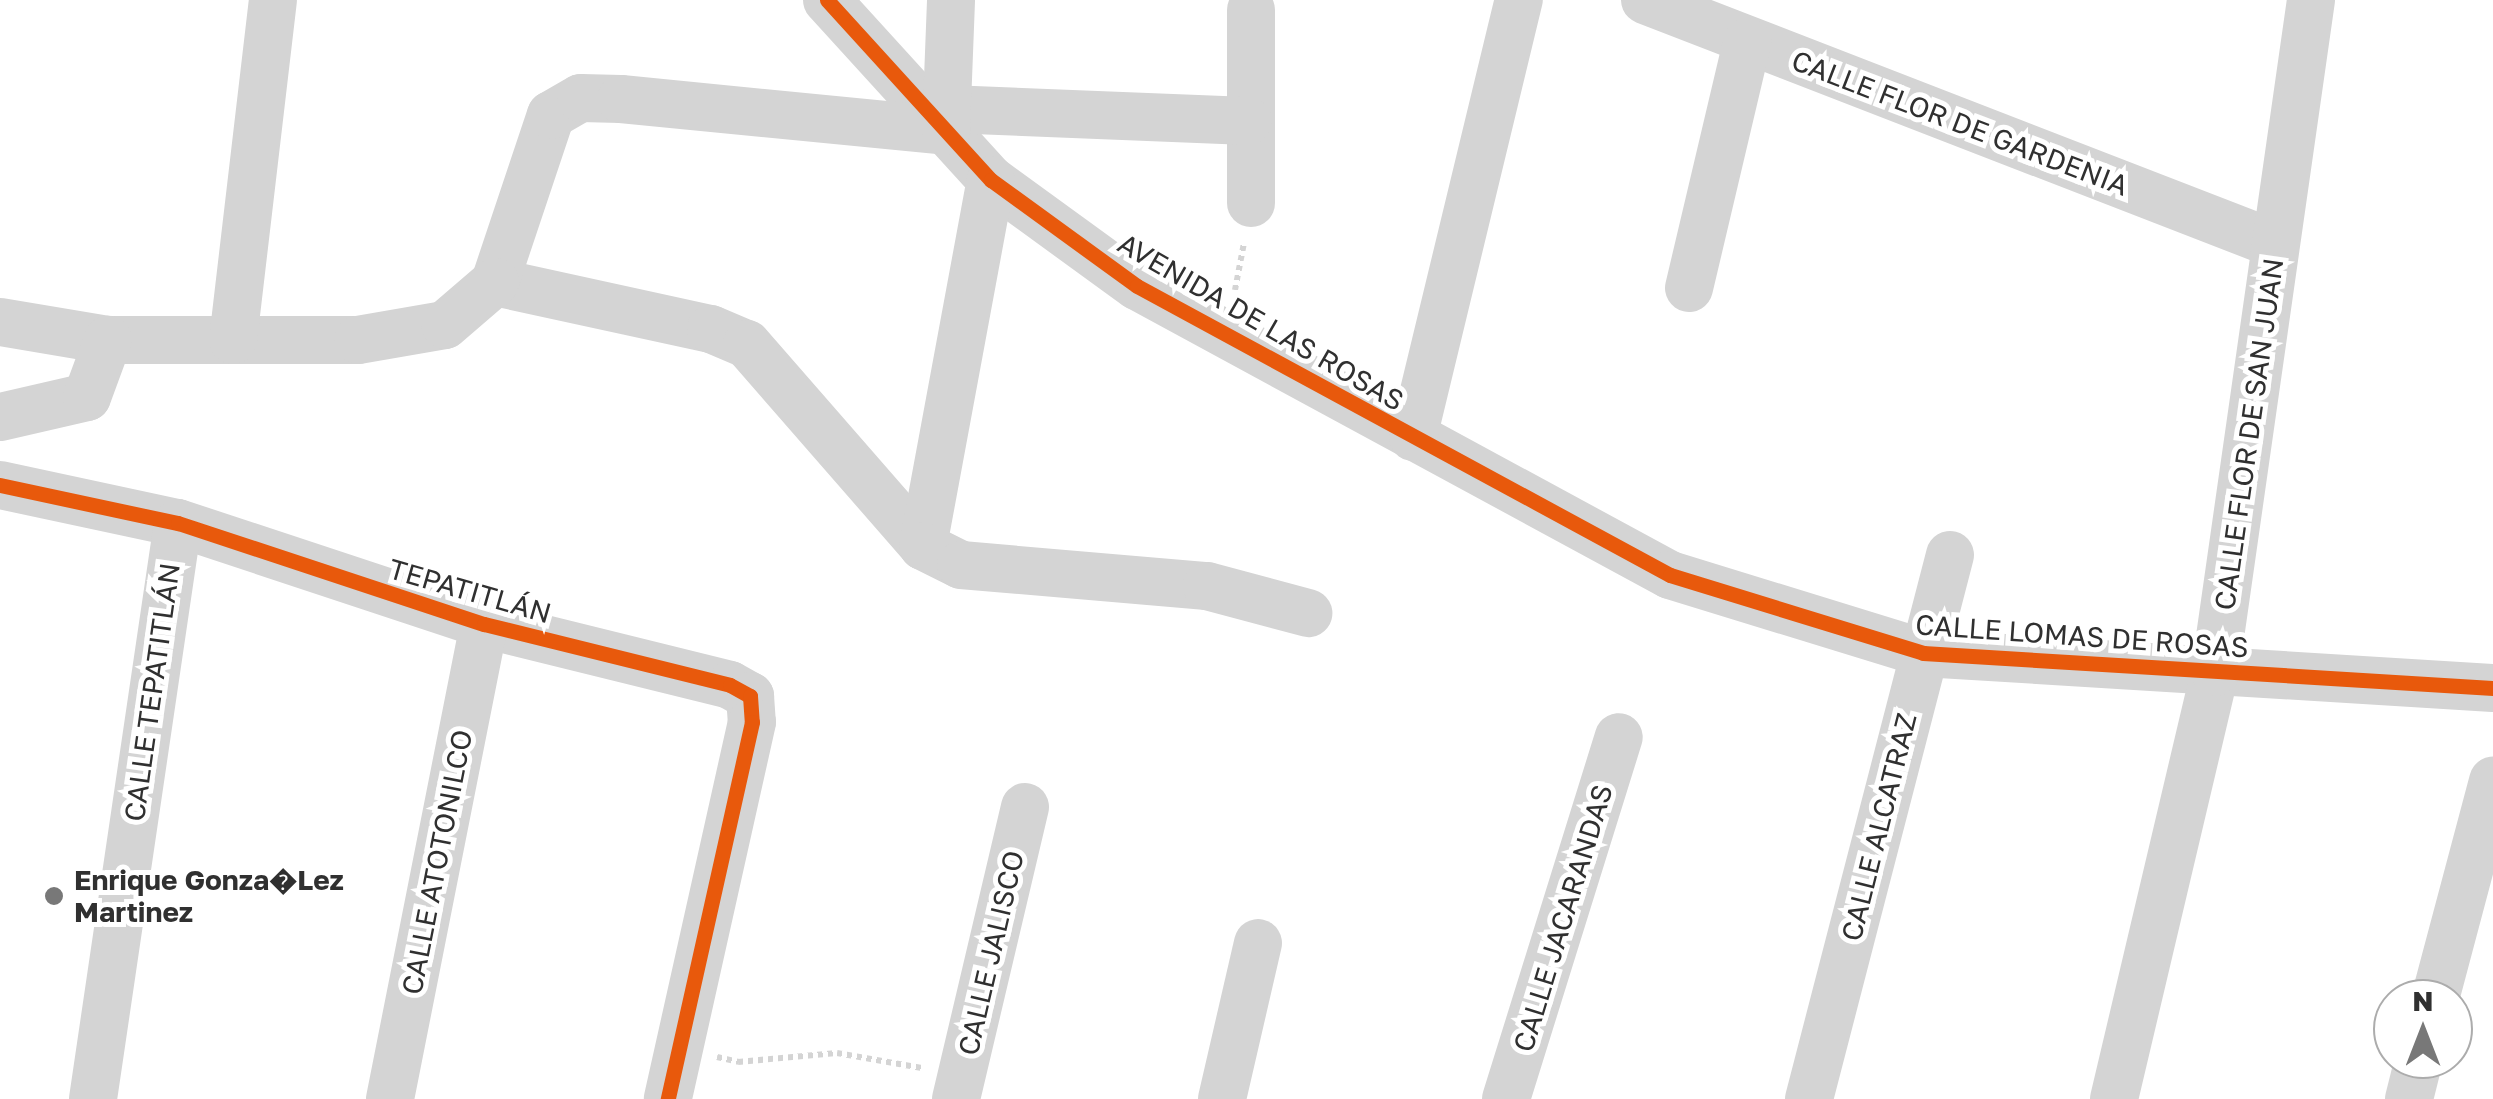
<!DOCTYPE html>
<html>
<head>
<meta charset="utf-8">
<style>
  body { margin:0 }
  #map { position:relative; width:2493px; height:1099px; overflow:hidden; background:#fff; font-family:"Golos Text",sans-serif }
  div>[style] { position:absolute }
  .path>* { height:6px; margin-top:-3px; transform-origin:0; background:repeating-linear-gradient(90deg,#d4d4d4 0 5px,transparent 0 10px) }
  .minor>* { height:48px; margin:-24px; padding:0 24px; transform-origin:24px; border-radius:24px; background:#d4d4d4 }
  .cycleway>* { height:15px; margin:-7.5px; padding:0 7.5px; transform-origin:7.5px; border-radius:7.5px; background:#e8590c }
  .dots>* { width:28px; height:28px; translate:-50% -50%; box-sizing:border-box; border:5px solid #fff; border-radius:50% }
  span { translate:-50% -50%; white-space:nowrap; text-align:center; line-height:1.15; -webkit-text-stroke:10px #fff; paint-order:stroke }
  .street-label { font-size:28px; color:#303030 }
  .poi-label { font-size:28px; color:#303030; font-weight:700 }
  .left { translate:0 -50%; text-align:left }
  .north { position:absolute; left:2373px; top:979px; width:100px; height:100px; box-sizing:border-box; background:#fff; border:2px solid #acacac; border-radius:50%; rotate:0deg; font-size:28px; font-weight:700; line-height:40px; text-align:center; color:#303030 }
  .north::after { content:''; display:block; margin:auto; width:35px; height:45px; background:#787878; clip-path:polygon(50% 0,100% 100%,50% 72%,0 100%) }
</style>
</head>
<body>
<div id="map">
  <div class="path">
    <div style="left:1235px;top:290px;width:48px;rotate:-79.2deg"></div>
    <div style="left:717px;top:1057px;width:22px;rotate:13deg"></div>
    <div style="left:738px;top:1062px;width:99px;rotate:-5.2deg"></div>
    <div style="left:837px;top:1053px;width:86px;rotate:10deg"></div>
  </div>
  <div class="minor">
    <div style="left:827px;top:0;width:244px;rotate:47.7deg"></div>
    <div style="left:991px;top:180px;width:180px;rotate:36deg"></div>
    <div style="left:1137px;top:286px;width:606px;rotate:28.47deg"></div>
    <div style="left:1670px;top:575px;width:265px;rotate:17.1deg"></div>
    <div style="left:1923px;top:653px;width:571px;rotate:3.51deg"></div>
    <div style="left:1645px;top:0;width:676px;rotate:21.17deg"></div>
    <div style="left:1251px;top:10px;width:193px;rotate:90deg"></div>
    <div style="left:948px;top:109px;width:300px;rotate:2.3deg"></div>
    <div style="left:495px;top:282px;width:221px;rotate:12.3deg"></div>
    <div style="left:711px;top:329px;width:39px;rotate:23deg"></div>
    <div style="left:747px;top:344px;width:268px;rotate:48.9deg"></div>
    <div style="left:923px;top:546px;width:372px;rotate:-79.5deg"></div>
    <div style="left:495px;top:282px;width:176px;rotate:-71.5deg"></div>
    <div style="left:551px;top:115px;width:34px;rotate:-30deg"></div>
    <div style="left:581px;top:98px;width:40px;rotate:1.4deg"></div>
    <div style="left:621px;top:99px;width:327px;rotate:5.6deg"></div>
    <div style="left:946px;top:131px;width:131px;rotate:-87.8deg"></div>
    <div style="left:1689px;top:288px;width:253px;rotate:-76.7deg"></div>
    <div style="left:0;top:322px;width:109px;rotate:9.5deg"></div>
    <div style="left:108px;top:340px;width:250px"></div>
    <div style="left:358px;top:340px;width:88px;rotate:-9.8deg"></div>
    <div style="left:445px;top:325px;width:66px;rotate:-40.7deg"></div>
    <div style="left:233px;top:340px;width:342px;rotate:-83.3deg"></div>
    <div style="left:0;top:417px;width:89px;rotate:-12.9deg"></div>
    <div style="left:87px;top:397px;width:61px;rotate:-69.8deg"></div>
    <div style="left:1413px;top:437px;width:450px;rotate:-76.4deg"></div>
    <div style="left:0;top:485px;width:182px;rotate:12.1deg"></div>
    <div style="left:178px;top:523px;width:322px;rotate:18.3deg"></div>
    <div style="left:484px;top:624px;width:253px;rotate:13.9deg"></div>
    <div style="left:730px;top:685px;width:23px;rotate:29deg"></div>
    <div style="left:750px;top:696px;width:26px;rotate:86deg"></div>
    <div style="left:752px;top:722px;width:386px;rotate:102.6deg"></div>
    <div style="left:923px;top:546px;width:42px;rotate:26.6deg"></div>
    <div style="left:961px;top:565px;width:247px;rotate:4.9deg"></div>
    <div style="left:1207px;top:586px;width:105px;rotate:15deg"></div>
    <div style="left:2435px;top:999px;width:226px;rotate:-75.1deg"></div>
    <div style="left:93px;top:1099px;width:582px;rotate:-81.61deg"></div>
    <div style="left:390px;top:1099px;width:484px;rotate:-78.8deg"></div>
    <div style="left:956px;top:1099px;width:300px;rotate:-76.7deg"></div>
    <div style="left:1222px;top:1099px;width:160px;rotate:-77deg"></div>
    <div style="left:1506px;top:1099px;width:379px;rotate:-72.7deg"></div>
    <div style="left:1809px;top:1099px;width:562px;rotate:-75.47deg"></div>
    <div style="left:2114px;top:1099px;width:439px;rotate:-76.7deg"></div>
    <div style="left:2215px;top:672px;width:679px;rotate:-81.87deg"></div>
    <div style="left:2409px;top:1099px;width:41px;rotate:-76deg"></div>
  </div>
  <div class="cycleway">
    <div style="left:827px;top:0;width:244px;rotate:47.7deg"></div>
    <div style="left:991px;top:180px;width:180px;rotate:36deg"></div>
    <div style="left:1137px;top:286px;width:606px;rotate:28.47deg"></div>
    <div style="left:1670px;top:575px;width:265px;rotate:17.1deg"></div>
    <div style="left:1923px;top:653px;width:571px;rotate:3.51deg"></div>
    <div style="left:0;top:485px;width:182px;rotate:12.1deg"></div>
    <div style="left:178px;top:523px;width:322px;rotate:18.3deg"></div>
    <div style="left:484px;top:624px;width:253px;rotate:13.9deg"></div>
    <div style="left:730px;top:685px;width:23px;rotate:29deg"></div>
    <div style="left:750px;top:696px;width:26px;rotate:86deg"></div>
    <div style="left:752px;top:722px;width:386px;rotate:102.6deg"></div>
  </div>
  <div class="dots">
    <div style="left:54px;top:896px;background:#787878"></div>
  </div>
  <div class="street-label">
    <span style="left:1960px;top:123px;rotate:21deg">CALLE FLOR DE GARDENIA</span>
    <span style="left:1261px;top:322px;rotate:30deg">AVENIDA DE LAS ROSAS</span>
    <span style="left:2249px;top:434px;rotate:-82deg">CALLE FLOR DE SAN JUAN</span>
    <span style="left:470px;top:591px;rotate:16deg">TEPATITLÁN</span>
    <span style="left:2082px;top:636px;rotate:4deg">CALLE LOMAS DE ROSAS</span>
    <span style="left:152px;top:692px;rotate:-82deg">CALLE TEPATITLÁN</span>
    <span style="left:1879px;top:827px;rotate:-76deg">CALLE ALCATRAZ</span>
    <span style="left:437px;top:862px;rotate:-79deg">CALLE ATOTONILCO</span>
    <span style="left:1563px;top:918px;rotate:-73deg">CALLE JACARANDAS</span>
    <span style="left:991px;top:953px;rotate:-77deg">CALLE JALISCO</span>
  </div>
  <div class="poi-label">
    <span class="left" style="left:74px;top:896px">Enrique Gonza�Lez<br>Martinez</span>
  </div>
  <div class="north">N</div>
</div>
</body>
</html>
